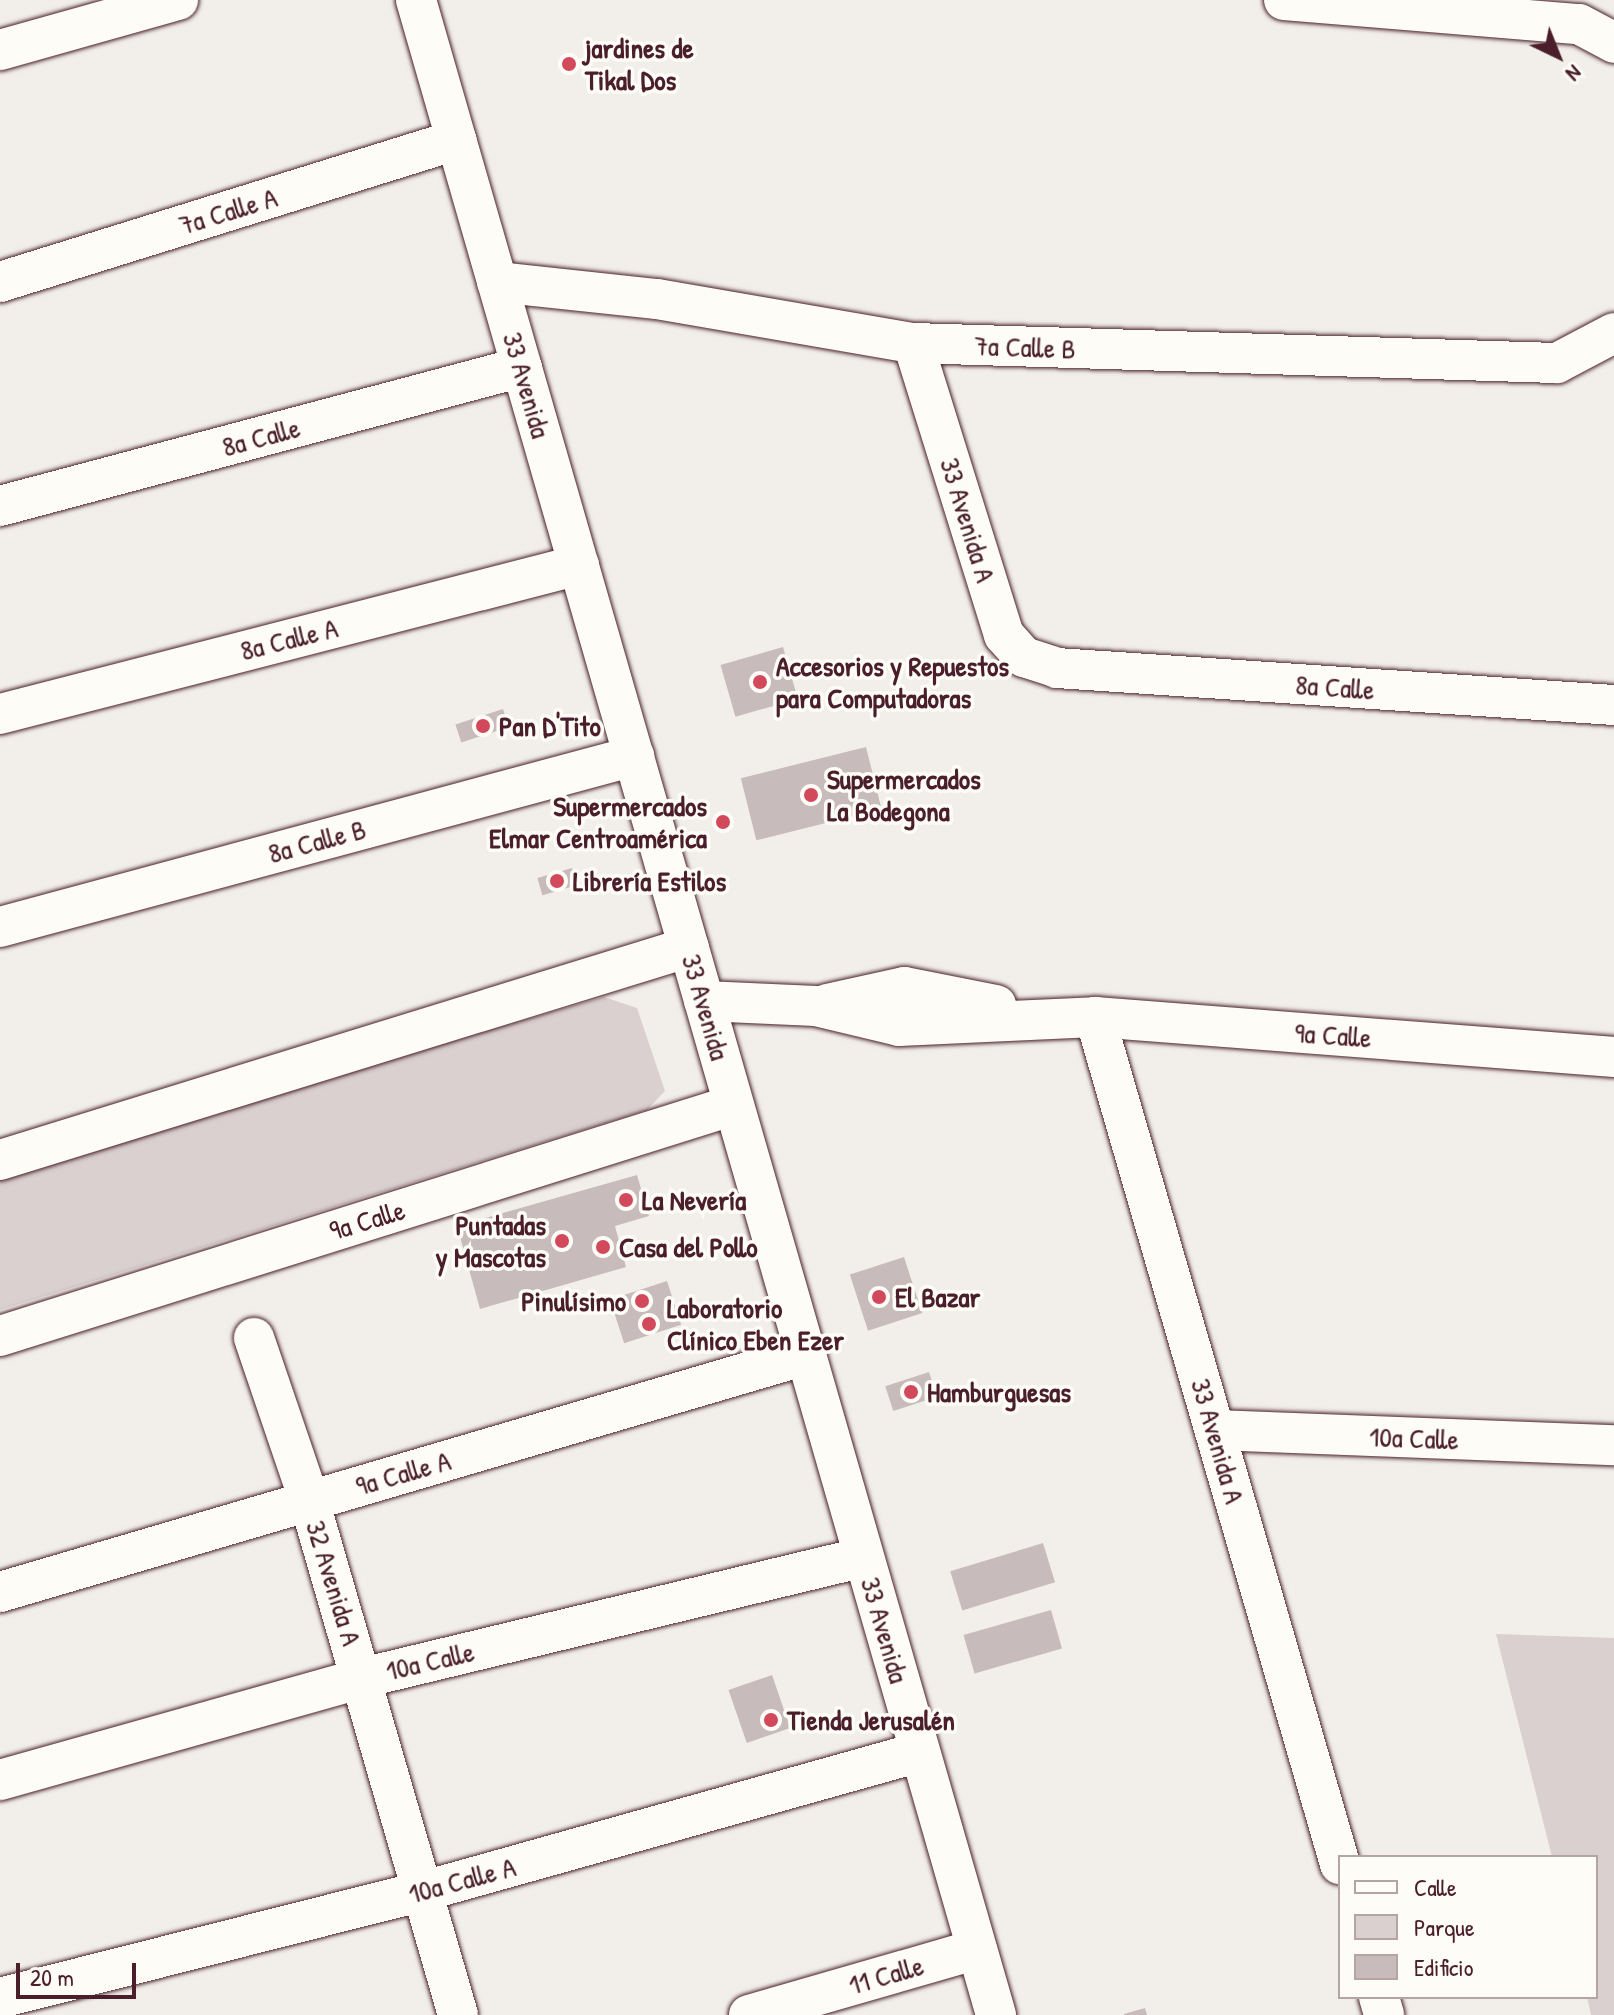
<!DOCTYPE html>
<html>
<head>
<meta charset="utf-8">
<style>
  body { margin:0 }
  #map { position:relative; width:1614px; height:2015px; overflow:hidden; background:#f2efeb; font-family:"Patrick Hand",sans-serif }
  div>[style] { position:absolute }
  .green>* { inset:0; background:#d9d0cf }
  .building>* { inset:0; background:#c8bbbb; transform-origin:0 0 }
  .roads { filter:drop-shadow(0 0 2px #4a1f2b) drop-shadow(0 0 2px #4a1f2b) }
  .minor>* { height:40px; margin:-20px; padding:0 20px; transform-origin:20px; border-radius:20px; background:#fdfcf7 }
  .dots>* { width:22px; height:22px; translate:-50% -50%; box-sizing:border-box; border:4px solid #fdfcf7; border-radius:50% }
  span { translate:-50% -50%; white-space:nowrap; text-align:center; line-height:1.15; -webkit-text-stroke:7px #fdfcf7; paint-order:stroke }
  .poi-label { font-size:28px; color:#4a1f2b; font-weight:700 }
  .left { translate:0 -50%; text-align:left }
  .right { translate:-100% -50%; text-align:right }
  .street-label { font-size:28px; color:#4a1f2b }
  .legend { position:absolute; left:1338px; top:1855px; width:260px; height:144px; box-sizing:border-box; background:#fdfcf7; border:2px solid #b5a4a5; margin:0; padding:10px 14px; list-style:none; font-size:24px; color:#4a1f2b }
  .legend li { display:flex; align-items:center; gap:16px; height:40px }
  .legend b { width:40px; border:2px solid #b5a4a5 }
  .north { position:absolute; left:1518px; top:16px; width:80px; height:80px; -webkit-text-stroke:6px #fdfcf7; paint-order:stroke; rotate:137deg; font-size:22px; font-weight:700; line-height:32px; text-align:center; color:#4a1f2b }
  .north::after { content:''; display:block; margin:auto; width:28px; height:36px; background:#4a1f2b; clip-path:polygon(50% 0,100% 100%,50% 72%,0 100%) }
  .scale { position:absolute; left:16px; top:1963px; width:120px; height:36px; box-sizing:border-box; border:4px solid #4a1f2b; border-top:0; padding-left:10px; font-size:24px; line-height:28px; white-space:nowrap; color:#4a1f2b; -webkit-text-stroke:6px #fdfcf7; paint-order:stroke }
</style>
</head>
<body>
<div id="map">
  <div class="green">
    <div style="clip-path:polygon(604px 997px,637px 1008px,665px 1091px,647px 1110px,0 1310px,0 1172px)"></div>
    <div style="clip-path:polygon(1496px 1634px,1614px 1638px,1614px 2015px,1591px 2015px,1587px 1997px,1596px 1997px,1596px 1857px,1552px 1857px)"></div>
  </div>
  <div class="building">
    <div style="left:783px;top:647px;width:54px;height:65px;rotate:74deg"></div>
    <div style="left:503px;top:709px;width:19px;height:50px;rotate:72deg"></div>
    <div style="left:866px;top:747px;width:64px;height:129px;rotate:76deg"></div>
    <div style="left:572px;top:868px;width:18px;height:36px;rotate:74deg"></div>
    <div style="clip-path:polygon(637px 1175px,649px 1216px,615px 1226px,626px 1267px,480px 1309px,457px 1226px)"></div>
    <div style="left:904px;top:1257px;width:59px;height:57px;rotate:72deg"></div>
    <div style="left:667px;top:1281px;width:46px;height:60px;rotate:72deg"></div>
    <div style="left:929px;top:1372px;width:26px;height:46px;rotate:72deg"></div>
    <div style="left:1043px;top:1543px;width:41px;height:97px;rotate:73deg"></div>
    <div style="left:1051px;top:1610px;width:40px;height:91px;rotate:74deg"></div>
    <div style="left:772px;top:1675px;width:56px;height:46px;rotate:71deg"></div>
    <div style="clip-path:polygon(1145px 2008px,1147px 2015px,1124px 2015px,1124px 2014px)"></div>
  </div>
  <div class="roads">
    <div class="minor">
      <div style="left:416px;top:0;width:2097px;rotate:73.94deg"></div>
      <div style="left:1284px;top:0;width:296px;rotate:4.7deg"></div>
      <div style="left:1579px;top:24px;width:40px;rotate:28deg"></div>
      <div style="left:0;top:50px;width:185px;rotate:-15.7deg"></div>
      <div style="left:0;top:282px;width:478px;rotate:-17.3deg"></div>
      <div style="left:497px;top:282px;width:161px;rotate:6.1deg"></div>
      <div style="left:657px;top:299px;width:260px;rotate:9.8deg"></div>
      <div style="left:913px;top:343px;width:644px;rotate:1.78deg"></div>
      <div style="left:1557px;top:363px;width:64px;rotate:-27.8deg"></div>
      <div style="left:913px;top:343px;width:306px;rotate:72.7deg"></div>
      <div style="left:1004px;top:635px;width:30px;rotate:48deg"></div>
      <div style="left:1024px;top:657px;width:35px;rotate:18deg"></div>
      <div style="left:1057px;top:668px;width:558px;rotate:3.8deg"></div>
      <div style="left:0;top:506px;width:540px;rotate:-14.91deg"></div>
      <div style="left:0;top:714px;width:598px;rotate:-14.43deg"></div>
      <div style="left:0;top:927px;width:657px;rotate:-15.09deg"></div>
      <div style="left:704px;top:1001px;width:112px;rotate:2.6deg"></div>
      <div style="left:816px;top:1006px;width:85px;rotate:13.5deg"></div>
      <div style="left:899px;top:1026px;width:196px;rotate:-2.6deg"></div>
      <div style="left:1095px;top:1017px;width:521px;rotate:4.41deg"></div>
      <div style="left:827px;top:1004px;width:79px;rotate:-12.4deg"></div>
      <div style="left:904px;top:987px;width:94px;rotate:11.1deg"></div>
      <div style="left:1095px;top:1017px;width:882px;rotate:73.87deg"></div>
      <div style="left:0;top:1160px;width:721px;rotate:-17.18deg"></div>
      <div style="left:0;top:1336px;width:769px;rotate:-17.47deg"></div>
      <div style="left:254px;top:1338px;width:171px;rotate:71.2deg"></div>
      <div style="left:309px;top:1500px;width:536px;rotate:73.86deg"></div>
      <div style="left:1215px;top:1430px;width:399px;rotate:2.2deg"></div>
      <div style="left:0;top:1592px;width:840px;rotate:-16.39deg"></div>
      <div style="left:0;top:1780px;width:376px;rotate:-15.7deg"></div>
      <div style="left:362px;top:1678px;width:516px;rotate:-13.55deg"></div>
      <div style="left:1379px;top:1997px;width:19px;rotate:74deg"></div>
      <div style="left:0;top:1998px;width:437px;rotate:-14.2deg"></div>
      <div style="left:424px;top:1891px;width:515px;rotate:-15.66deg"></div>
      <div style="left:749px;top:2015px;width:237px;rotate:-16.1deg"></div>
    </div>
  </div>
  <div class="dots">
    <div style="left:569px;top:64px;background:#d1495b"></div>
    <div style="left:760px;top:682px;background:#d1495b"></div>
    <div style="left:483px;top:726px;background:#d1495b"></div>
    <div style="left:811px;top:795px;background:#d1495b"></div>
    <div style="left:723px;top:822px;background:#d1495b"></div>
    <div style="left:557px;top:881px;background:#d1495b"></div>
    <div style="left:626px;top:1200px;background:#d1495b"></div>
    <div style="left:562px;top:1241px;background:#d1495b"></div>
    <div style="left:603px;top:1247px;background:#d1495b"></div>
    <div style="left:879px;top:1297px;background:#d1495b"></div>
    <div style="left:642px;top:1301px;background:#d1495b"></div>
    <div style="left:649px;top:1324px;background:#d1495b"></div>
    <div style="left:911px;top:1392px;background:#d1495b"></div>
    <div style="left:771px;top:1720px;background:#d1495b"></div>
  </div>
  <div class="poi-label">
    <span class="left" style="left:585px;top:64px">jardines de<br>Tikal Dos</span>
    <span class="left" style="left:776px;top:682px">Accesorios y Repuestos<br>para Computadoras</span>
    <span class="left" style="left:499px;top:726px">Pan D'Tito</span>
    <span class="left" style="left:827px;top:795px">Supermercados<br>La Bodegona</span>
    <span class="right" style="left:707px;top:822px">Supermercados<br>Elmar Centroamérica</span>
    <span class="left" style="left:573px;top:881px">Librería Estilos</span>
    <span class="left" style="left:642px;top:1200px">La Nevería</span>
    <span class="right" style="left:546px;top:1241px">Puntadas<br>y Mascotas</span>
    <span class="left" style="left:619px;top:1247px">Casa del Pollo</span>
    <span class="left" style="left:895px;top:1297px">El Bazar</span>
    <span class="right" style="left:626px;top:1301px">Pinulísimo</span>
    <span class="left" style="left:667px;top:1324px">Laboratorio<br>Clínico Eben Ezer</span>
    <span class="left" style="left:927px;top:1392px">Hamburguesas</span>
    <span class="left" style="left:787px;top:1720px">Tienda Jerusalén</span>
  </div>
  <div class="street-label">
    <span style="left:228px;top:211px;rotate:-17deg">7a Calle A</span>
    <span style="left:1025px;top:347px;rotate:2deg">7a Calle B</span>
    <span style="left:527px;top:385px;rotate:74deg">33 Avenida</span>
    <span style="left:261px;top:437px;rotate:-15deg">8a Calle</span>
    <span style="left:968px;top:520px;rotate:73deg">33 Avenida A</span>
    <span style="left:289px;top:639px;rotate:-14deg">8a Calle A</span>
    <span style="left:1335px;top:687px;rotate:4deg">8a Calle</span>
    <span style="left:317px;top:841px;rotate:-15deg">8a Calle B</span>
    <span style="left:706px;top:1007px;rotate:74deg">33 Avenida</span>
    <span style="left:1333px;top:1035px;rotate:4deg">9a Calle</span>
    <span style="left:367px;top:1220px;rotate:-17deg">9a Calle</span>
    <span style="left:1414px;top:1438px;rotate:2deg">10a Calle</span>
    <span style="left:1218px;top:1441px;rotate:74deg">33 Avenida A</span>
    <span style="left:403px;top:1473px;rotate:-16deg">9a Calle A</span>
    <span style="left:334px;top:1583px;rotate:73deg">32 Avenida A</span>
    <span style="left:885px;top:1630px;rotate:74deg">33 Avenida</span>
    <span style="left:430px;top:1661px;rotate:-13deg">10a Calle</span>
    <span style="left:462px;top:1880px;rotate:-15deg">10a Calle A</span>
    <span style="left:886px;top:1975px;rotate:-16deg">11 Calle</span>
  </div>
  <ul class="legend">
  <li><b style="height:10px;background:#fdfcf7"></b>Calle</li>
  <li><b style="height:22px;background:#d9d0cf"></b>Parque</li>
  <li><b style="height:22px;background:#c8bbbb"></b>Edificio</li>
  </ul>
  <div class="north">N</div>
  <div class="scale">20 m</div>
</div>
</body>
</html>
